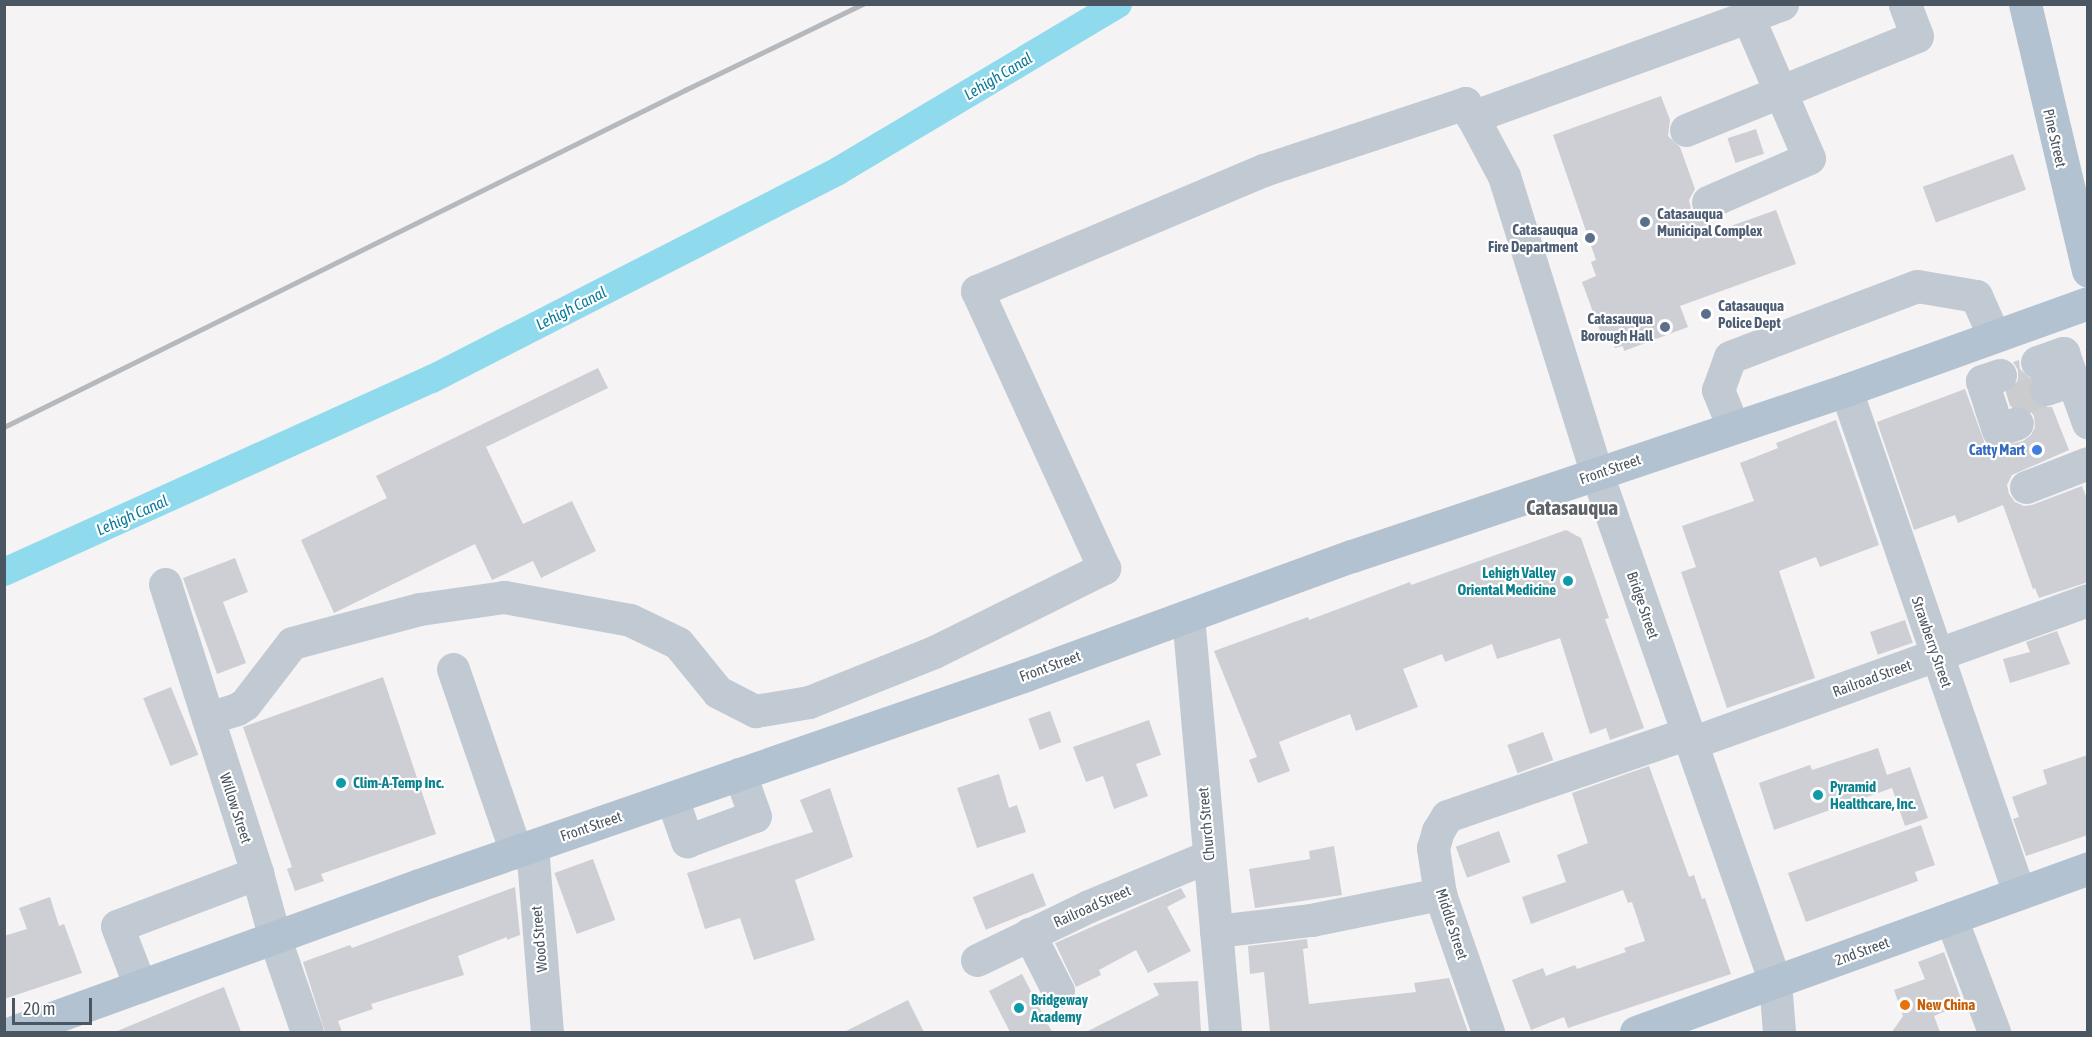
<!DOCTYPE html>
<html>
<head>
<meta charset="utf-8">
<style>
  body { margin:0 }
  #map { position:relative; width:2092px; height:1037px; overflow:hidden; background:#f5f3f3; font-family:"Asap Condensed",sans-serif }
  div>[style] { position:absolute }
  .canal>* { height:28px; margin:-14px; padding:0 14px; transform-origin:14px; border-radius:14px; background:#90daee }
  .building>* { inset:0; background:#cdcfd5; transform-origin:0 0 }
  .minor-tunnel>* { height:33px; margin-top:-16.5px; transform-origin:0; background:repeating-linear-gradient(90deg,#caccce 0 33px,transparent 0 49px) }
  .minor>* { height:33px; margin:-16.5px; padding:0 16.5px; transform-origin:16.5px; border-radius:16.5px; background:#c1cad2 }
  .major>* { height:33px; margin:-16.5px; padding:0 16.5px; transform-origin:16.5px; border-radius:16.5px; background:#b3c2d1 }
  .rail>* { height:4.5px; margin:-2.25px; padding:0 2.25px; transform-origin:2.25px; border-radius:2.25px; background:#b5b8bd }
  .dots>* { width:16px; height:16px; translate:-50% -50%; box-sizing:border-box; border:3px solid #fff; border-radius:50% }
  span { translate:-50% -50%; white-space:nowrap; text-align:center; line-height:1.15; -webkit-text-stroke:4.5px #fff; paint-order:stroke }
  .street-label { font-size:15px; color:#4a5661 }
  .service-label { font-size:15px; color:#4e5e75; font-weight:700 }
  .left { translate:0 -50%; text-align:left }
  .right { translate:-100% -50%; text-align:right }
  .shop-label { font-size:15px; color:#366cbe; font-weight:700 }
  .culture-label { font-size:15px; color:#0d838f; font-weight:700 }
  .food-label { font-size:15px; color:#c56008; font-weight:700 }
  .water-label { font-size:16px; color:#0c7c9b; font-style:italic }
  .district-label { font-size:21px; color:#5f6368; font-weight:700 }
  .frame { position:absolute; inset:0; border:6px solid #4a5661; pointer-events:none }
  .scale { position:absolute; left:12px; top:998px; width:80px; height:27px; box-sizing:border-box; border:3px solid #4a5661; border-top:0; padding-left:8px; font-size:18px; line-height:21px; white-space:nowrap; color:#4a5661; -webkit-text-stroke:4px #fff; paint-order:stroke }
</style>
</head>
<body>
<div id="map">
  <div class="canal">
    <div style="left:4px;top:572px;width:470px;rotate:-24.3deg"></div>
    <div style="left:432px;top:379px;width:456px;rotate:-27.1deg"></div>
    <div style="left:838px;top:171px;width:326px;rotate:-30.8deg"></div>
  </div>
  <div class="building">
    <div style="clip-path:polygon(1661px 96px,1670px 120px,1668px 136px,1680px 147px,1695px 189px,1689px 200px,1691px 209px,1696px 217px,1707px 221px,1711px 233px,1776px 210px,1796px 264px,1680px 306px,1688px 327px,1624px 351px,1623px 346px,1615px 348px,1609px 332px,1601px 334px,1582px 282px,1596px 276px,1591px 262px,1596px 260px,1553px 135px)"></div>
    <div style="left:1756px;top:129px;width:26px;height:30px;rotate:72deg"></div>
    <div style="left:2013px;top:154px;width:38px;height:96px;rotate:70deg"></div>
    <div style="clip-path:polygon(2019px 360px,2020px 369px,2031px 379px,2028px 386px,2029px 396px,2033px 403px,2042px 407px,2052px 407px,2069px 450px,2012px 475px,2007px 485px,2009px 494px,2015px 502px,2024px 506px,2032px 505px,2082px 486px,2088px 501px,2088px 582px,2039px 598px,2035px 588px,2033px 589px,2003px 505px,1958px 523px,1955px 515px,1914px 530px,1877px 422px,1965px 389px,1985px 444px,1995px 448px,2023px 441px,2031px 435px,2035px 427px,2034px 416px,2028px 408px,2021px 405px,2010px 406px,2006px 393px,2014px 388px,2018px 379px,2018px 370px,2013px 362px)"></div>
    <div style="clip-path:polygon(598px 368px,608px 388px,486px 447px,523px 524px,572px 501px,596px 551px,541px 578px,533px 561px,492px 580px,475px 544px,334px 613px,301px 540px,387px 498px,376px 476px)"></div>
    <div style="clip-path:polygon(1836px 420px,1879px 545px,1820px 567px,1816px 557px,1779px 571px,1815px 678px,1727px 708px,1681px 572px,1696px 567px,1682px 526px,1754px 501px,1740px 463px,1778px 448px,1776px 443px)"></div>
    <div style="clip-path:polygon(1566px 530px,1581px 538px,1609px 618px,1605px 619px,1644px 728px,1610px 740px,1606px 728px,1590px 734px,1560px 638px,1497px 659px,1492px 644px,1445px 662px,1442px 654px,1403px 669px,1418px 707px,1356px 731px,1350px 714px,1279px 742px,1290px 771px,1258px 783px,1249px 760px,1257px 757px,1214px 651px,1308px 617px,1309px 620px,1410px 582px,1411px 585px)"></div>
    <div style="clip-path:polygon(235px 558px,248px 592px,223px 602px,246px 663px,217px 674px,183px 578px)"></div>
    <div style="left:1905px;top:620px;width:24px;height:37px;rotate:71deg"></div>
    <div style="clip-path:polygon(2057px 631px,2070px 664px,2010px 683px,2003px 659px,2030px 652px,2026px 642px)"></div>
    <div style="clip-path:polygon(383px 677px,436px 834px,321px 874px,324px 881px,295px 891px,287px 869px,292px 867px,243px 727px)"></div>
    <div style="left:171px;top:687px;width:73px;height:30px;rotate:68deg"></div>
    <div style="left:1050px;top:711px;width:33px;height:23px;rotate:70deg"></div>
    <div style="clip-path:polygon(1149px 720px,1161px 755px,1136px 764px,1148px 796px,1114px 809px,1103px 776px,1086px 782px,1073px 747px)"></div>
    <div style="left:1543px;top:732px;width:30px;height:38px;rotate:70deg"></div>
    <div style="clip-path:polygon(1878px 748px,1887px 775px,1910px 767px,1928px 818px,1905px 826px,1892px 788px,1774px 830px,1759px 783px,1810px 765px,1812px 770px)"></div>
    <div style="clip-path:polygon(2088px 755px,2088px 835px,2026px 856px,2013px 819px,2019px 817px,2012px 797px,2047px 784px,2043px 770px)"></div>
    <div style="clip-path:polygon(1649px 766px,1689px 877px,1694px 875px,1702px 899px,1705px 898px,1731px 974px,1568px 1028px,1564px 1017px,1531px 1030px,1512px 980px,1543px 968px,1546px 976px,1575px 965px,1577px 969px,1626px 952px,1624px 948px,1645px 941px,1632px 902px,1628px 903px,1623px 890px,1531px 924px,1522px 897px,1566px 882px,1557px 855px,1588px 843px,1572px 793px)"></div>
    <div style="clip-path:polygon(999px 774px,1009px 808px,1017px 805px,1026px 832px,977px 848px,957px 788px)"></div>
    <div style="clip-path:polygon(830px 788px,853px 857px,795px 880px,815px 940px,754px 960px,740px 918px,705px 929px,687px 873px,813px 832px,800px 800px)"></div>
    <div style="clip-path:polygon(1921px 825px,1935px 865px,1915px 872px,1918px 881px,1806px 922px,1788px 873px)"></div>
    <div style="left:1499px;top:831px;width:33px;height:46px;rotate:70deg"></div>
    <div style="clip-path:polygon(1334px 846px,1342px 895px,1255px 908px,1249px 869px,1310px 859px,1309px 851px)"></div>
    <div style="left:593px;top:859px;width:65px;height:41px;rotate:70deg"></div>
    <div style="left:1033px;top:873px;width:35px;height:65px;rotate:68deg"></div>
    <div style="clip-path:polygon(515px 887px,520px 935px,507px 940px,507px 937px,458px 956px,464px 975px,371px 1004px,373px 1009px,338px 1021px,342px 1032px,325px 1032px,303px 962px,350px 945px,352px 948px)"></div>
    <div style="clip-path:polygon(1181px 888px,1186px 897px,1167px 907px,1191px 951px,1148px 973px,1136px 950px,1099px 970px,1101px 975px,1076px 987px,1055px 943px)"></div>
    <div style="clip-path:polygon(50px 897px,59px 926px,64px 924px,82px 973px,4px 999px,4px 936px,27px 929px,19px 908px)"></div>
    <div style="clip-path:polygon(1307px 939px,1308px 948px,1303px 949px,1309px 1004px,1416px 992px,1414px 983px,1449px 978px,1468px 1032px,1270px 1032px,1264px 972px,1250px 974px,1248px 946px)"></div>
    <div style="clip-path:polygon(1944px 952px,1963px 1004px,1934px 1016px,1940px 1032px,1892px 1032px,1903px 1016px,1894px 990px,1925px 979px,1918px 962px)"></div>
    <div style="clip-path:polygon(1022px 974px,1052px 1032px,1010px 1032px,989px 991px)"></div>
    <div style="clip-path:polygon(1198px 981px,1201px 1032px,1086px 1032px,1159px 995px,1153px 983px)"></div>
    <div style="clip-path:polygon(224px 987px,241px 1032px,115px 1032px,199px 997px)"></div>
    <div style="clip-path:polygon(908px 1000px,924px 1032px,844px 1032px)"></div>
  </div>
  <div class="minor-tunnel">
    <div style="left:2010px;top:402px;width:38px;rotate:-20deg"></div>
  </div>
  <div class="minor">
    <div style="left:1472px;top:117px;width:330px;rotate:-20deg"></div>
    <div style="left:1686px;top:130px;width:249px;rotate:-22.1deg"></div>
    <div style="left:1917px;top:36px;width:34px;rotate:-111deg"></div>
    <div style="left:1708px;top:202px;width:110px;rotate:-23.5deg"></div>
    <div style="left:1809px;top:158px;width:156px;rotate:-113.4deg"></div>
    <div style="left:2037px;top:362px;width:28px;rotate:-19deg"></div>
    <div style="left:2063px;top:353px;width:74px;rotate:70.3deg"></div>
    <div style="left:2000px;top:375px;width:19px;rotate:162deg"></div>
    <div style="left:1982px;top:381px;width:29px;rotate:72deg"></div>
    <div style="left:1991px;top:409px;width:22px;rotate:72deg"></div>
    <div style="left:1998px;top:430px;width:20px;rotate:-20deg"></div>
    <div style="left:2046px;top:389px;width:28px;rotate:-19deg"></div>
    <div style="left:1846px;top:390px;width:532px;rotate:71.02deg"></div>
    <div style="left:1733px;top:427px;width:40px;rotate:-112deg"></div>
    <div style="left:1718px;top:390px;width:35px;rotate:-70deg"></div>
    <div style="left:1730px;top:357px;width:200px;rotate:-20.8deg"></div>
    <div style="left:1917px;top:286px;width:60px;rotate:9.6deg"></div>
    <div style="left:1976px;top:296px;width:44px;rotate:65.8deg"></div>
    <div style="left:2026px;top:487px;width:66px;rotate:-21.2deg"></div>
    <div style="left:165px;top:584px;width:303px;rotate:72.3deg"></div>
    <div style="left:257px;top:873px;width:68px;rotate:74.7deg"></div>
    <div style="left:275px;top:939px;width:98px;rotate:71deg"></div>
    <div style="left:1188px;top:616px;width:418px;rotate:84.9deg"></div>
    <div style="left:453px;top:669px;width:194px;rotate:71deg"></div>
    <div style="left:208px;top:718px;width:30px;rotate:-17deg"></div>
    <div style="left:237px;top:709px;width:9px;rotate:-32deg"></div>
    <div style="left:245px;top:704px;width:77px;rotate:-52.4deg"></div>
    <div style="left:292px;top:643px;width:132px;rotate:-14.9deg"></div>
    <div style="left:420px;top:609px;width:85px;rotate:-8.1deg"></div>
    <div style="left:504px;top:597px;width:128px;rotate:10.3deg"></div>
    <div style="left:630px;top:620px;width:53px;rotate:25.6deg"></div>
    <div style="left:678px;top:643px;width:63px;rotate:50.8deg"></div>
    <div style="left:718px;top:692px;width:42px;rotate:27.2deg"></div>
    <div style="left:755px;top:711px;width:55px;rotate:-9.5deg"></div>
    <div style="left:809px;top:702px;width:135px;rotate:-21.8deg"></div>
    <div style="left:934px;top:652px;width:190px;rotate:-26.3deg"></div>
    <div style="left:1104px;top:568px;width:305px;rotate:-114.6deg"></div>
    <div style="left:977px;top:291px;width:311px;rotate:-22.9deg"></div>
    <div style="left:1264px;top:170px;width:212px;rotate:-18.4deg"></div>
    <div style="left:1465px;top:103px;width:83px;rotate:61.9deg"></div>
    <div style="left:1504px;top:176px;width:312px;rotate:72.7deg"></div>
    <div style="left:1597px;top:474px;width:538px;rotate:70.69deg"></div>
    <div style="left:1775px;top:982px;width:50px;rotate:85.4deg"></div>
    <div style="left:1691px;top:743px;width:422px;rotate:-19.8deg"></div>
    <div style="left:672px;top:798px;width:46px;rotate:70.8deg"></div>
    <div style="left:687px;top:841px;width:72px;rotate:-20.2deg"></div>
    <div style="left:755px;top:816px;width:45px;rotate:-109.7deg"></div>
    <div style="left:532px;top:846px;width:187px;rotate:85.4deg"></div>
    <div style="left:1951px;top:918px;width:122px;rotate:69.3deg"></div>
    <div style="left:1216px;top:931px;width:96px;rotate:-6.6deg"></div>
    <div style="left:1311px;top:920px;width:132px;rotate:-11.4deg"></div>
    <div style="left:1029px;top:934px;width:64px;rotate:63deg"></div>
    <div style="left:977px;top:960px;width:124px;rotate:-25.7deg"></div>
    <div style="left:1089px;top:906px;width:130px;rotate:-22.6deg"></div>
    <div style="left:140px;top:986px;width:64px;rotate:-111deg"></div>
    <div style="left:117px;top:926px;width:150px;rotate:-20.7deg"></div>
    <div style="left:1488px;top:1032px;width:146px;rotate:-109.2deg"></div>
    <div style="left:1440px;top:894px;width:47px;rotate:-98.7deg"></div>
    <div style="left:1433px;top:848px;width:18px;rotate:-74deg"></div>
    <div style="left:1438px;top:831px;width:17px;rotate:-59deg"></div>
    <div style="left:1447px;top:816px;width:255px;rotate:-19deg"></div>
  </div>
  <div class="major">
    <div style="left:2025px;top:4px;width:274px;rotate:76.7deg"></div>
    <div style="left:13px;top:1032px;width:432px;rotate:-19.9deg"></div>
    <div style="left:419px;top:885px;width:642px;rotate:-19.08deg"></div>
    <div style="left:1026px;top:675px;width:347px;rotate:-20.1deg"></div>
    <div style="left:1352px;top:556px;width:521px;rotate:-18.57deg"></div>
    <div style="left:1846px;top:390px;width:257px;rotate:-19.8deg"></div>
    <div style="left:1636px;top:1032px;width:481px;rotate:-19.9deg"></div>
  </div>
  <div class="rail">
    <div style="left:4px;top:427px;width:760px;rotate:-26.33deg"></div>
    <div style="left:685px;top:90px;width:198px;rotate:-25.8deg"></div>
  </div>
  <div class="dots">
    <div style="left:1645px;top:222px;background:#5c6f8a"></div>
    <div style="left:1590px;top:238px;background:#5c6f8a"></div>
    <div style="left:1706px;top:314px;background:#5c6f8a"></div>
    <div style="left:1665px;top:327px;background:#5c6f8a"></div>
    <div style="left:2037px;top:450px;background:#3f7fe0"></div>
    <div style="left:1568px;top:581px;background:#0f9aa8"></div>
    <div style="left:341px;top:783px;background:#0f9aa8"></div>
    <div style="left:1818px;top:795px;background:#0f9aa8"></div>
    <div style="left:1905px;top:1005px;background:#e8710a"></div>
    <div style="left:1019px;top:1008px;background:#0f9aa8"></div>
  </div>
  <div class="street-label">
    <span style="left:2055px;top:138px;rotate:77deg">Pine Street</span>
    <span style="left:1610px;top:469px;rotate:-19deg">Front Street</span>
    <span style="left:1643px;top:605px;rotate:71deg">Bridge Street</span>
    <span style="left:1932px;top:642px;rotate:71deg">Strawberry Street</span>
    <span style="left:1050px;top:666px;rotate:-20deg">Front Street</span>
    <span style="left:1872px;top:678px;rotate:-20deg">Railroad Street</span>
    <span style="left:236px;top:808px;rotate:72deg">Willow Street</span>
    <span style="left:1206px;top:824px;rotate:-95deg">Church Street</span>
    <span style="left:591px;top:826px;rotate:-19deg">Front Street</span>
    <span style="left:1092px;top:906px;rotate:-24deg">Railroad Street</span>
    <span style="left:1452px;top:924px;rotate:72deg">Middle Street</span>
    <span style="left:539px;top:939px;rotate:-95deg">Wood Street</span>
    <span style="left:1862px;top:951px;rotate:-20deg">2nd Street</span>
  </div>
  <div class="service-label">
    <span class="left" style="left:1657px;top:222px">Catasauqua<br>Municipal Complex</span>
    <span class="right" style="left:1578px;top:238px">Catasauqua<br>Fire Department</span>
    <span class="left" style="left:1718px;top:314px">Catasauqua<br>Police Dept</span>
    <span class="right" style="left:1653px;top:327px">Catasauqua<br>Borough Hall</span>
  </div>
  <div class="shop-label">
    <span class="right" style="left:2025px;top:450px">Catty Mart</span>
  </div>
  <div class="culture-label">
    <span class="right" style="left:1556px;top:581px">Lehigh Valley<br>Oriental Medicine</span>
    <span class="left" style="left:353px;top:783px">Clim-A-Temp Inc.</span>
    <span class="left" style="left:1830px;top:795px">Pyramid<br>Healthcare, Inc.</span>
    <span class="left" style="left:1031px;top:1008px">Bridgeway<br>Academy</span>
  </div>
  <div class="food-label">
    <span class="left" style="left:1917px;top:1005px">New China</span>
  </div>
  <div class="water-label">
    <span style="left:998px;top:76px;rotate:-31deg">Lehigh Canal</span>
    <span style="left:571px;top:308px;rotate:-27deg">Lehigh Canal</span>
    <span style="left:132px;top:515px;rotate:-24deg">Lehigh Canal</span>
  </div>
  <div class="district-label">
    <span style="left:1572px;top:507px">Catasauqua</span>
  </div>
  <div class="frame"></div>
  <div class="scale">20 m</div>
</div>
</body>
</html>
